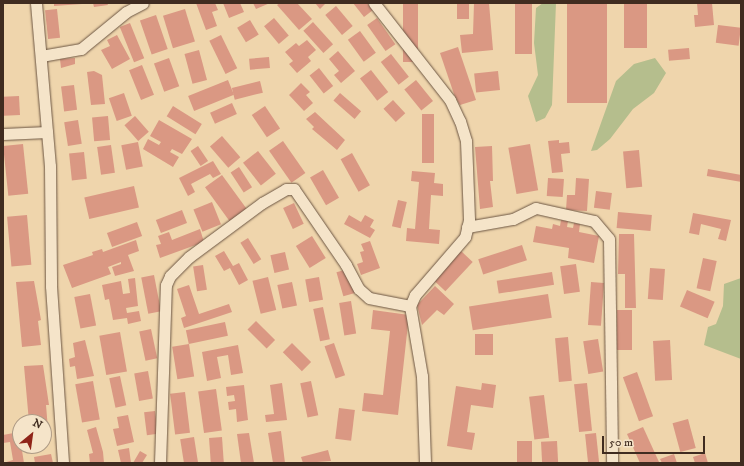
<!DOCTYPE html>
<html>
<head>
<meta charset="utf-8">
<style>
  body { margin:0 }
  #map { position:relative; width:744px; height:466px; overflow:hidden; background:#efd5ac; font-family:"IM FELL DW Pica",serif }
  div>[style] { position:absolute }
  .green>* { inset:0; background:#b5be8d }
  .building>* { inset:0; background:#da9883; transform-origin:0 0 }
  .roads { filter:drop-shadow(0 0 1px #6c5643) drop-shadow(0 0 1px #6c5643) }
  .street>* { height:11px; margin:-5.5px; padding:0 5.5px; transform-origin:5.5px; border-radius:5.5px; background:#f5e4c9 }
  span { translate:-50% -50%; white-space:nowrap; text-align:center; line-height:1.15; -webkit-text-stroke:4px #f5e4c9; paint-order:stroke }
  .frame { position:absolute; inset:0; border:4px solid #402c20; pointer-events:none }
  .north { position:absolute; left:12px; top:414px; width:40px; height:40px; box-sizing:border-box; background:#f5e4c9; border:1px solid #ad9a85; border-radius:50%; rotate:29deg; font-size:11px; font-weight:700; line-height:16px; text-align:center; color:#402c20 }
  .north::after { content:''; display:block; margin:auto; width:14px; height:18px; background:#8f2418; clip-path:polygon(50% 0,100% 100%,50% 72%,0 100%) }
  .scale { position:absolute; left:602px; top:436px; width:103px; height:18px; box-sizing:border-box; border:2px solid #402c20; border-top:0; padding-left:5px; font-size:12px; line-height:14px; white-space:nowrap; color:#402c20; -webkit-text-stroke:3px #f5e4c9; paint-order:stroke }
</style>
</head>
<body>
<div id="map">
  <div class="green">
    <div style="clip-path:polygon(543px 3px,556px 3px,552px 105px,545px 118px,536px 122px,528px 96px,538px 75px,534px 43px,536px 8px)"></div>
    <div style="clip-path:polygon(655px 58px,666px 73px,654px 93px,633px 109px,610px 139px,597px 150px,591px 151px,616px 81px,634px 64px)"></div>
    <div style="clip-path:polygon(741px 278px,741px 359px,704px 345px,708px 327px,716px 324px,723px 306px,724px 284px)"></div>
  </div>
  <div class="building">
    <div style="clip-path:polygon(54px 3px,82px 3px,82px 4px,54px 6px)"></div>
    <div style="clip-path:polygon(93px 3px,107px 3px,108px 5px,94px 7px)"></div>
    <div style="clip-path:polygon(196px 3px,215px 3px,218px 10px,212px 12px,217px 26px,206px 30px)"></div>
    <div style="clip-path:polygon(223px 3px,240px 3px,244px 12px,229px 18px)"></div>
    <div style="clip-path:polygon(253px 3px,270px 3px,256px 9px)"></div>
    <div style="clip-path:polygon(280px 3px,297px 3px,312px 19px,299px 30px,277px 5px)"></div>
    <div style="clip-path:polygon(315px 3px,326px 3px,320px 9px)"></div>
    <div style="clip-path:polygon(353px 3px,367px 3px,373px 10px,364px 17px)"></div>
    <div style="left:403px;top:3px;width:15px;height:59px"></div>
    <div style="left:457px;top:3px;width:12px;height:16px"></div>
    <div style="clip-path:polygon(474px 3px,489px 3px,493px 50px,462px 53px,460px 35px,473px 34px)"></div>
    <div style="left:515px;top:3px;width:17px;height:51px"></div>
    <div style="left:567px;top:3px;width:40px;height:100px"></div>
    <div style="left:624px;top:3px;width:23px;height:45px"></div>
    <div style="clip-path:polygon(697px 3px,712px 3px,714px 25px,695px 27px,694px 15px,698px 15px)"></div>
    <div style="left:336px;top:6px;width:26px;height:14px;rotate:50deg"></div>
    <div style="left:57px;top:9px;width:29px;height:12px;rotate:84deg"></div>
    <div style="left:185px;top:9px;width:34px;height:23px;rotate:73deg"></div>
    <div style="left:156px;top:15px;width:36px;height:17px;rotate:71deg"></div>
    <div style="left:274px;top:18px;width:23px;height:13px;rotate:50deg"></div>
    <div style="left:377px;top:18px;width:32px;height:12px;rotate:55deg"></div>
    <div style="left:250px;top:20px;width:17px;height:15px;rotate:59deg"></div>
    <div style="left:313px;top:22px;width:30px;height:13px;rotate:48deg"></div>
    <div style="left:130px;top:23px;width:38px;height:11px;rotate:68deg"></div>
    <div style="left:718px;top:25px;width:23px;height:18px;rotate:7deg"></div>
    <div style="left:360px;top:31px;width:27px;height:15px;rotate:54deg"></div>
    <div style="clip-path:polygon(117px 35px,130px 59px,112px 69px,101px 50px,110px 46px,107px 40px)"></div>
    <div style="left:221px;top:35px;width:37px;height:13px;rotate:64deg"></div>
    <div style="clip-path:polygon(307px 40px,316px 50px,308px 57px,311px 61px,297px 73px,289px 64px,293px 61px,285px 52px,296px 43px,299px 46px)"></div>
    <div style="clip-path:polygon(458px 47px,476px 100px,460px 105px,455px 97px,440px 53px)"></div>
    <div style="left:689px;top:48px;width:11px;height:21px;rotate:85deg"></div>
    <div style="left:199px;top:50px;width:31px;height:15px;rotate:75deg"></div>
    <div style="clip-path:polygon(338px 51px,355px 71px,341px 83px,334px 75px,339px 71px,329px 59px)"></div>
    <div style="left:391px;top:54px;width:29px;height:13px;rotate:52deg"></div>
    <div style="left:269px;top:57px;width:11px;height:20px;rotate:85deg"></div>
    <div style="clip-path:polygon(75px 58px,75px 64px,61px 68px,60px 59px)"></div>
    <div style="left:169px;top:58px;width:30px;height:16px;rotate:70deg"></div>
    <div style="left:142px;top:65px;width:32px;height:14px;rotate:68deg"></div>
    <div style="left:319px;top:68px;width:23px;height:12px;rotate:52deg"></div>
    <div style="left:371px;top:70px;width:28px;height:14px;rotate:52deg"></div>
    <div style="clip-path:polygon(94px 71px,102px 75px,105px 104px,91px 105px,87px 72px)"></div>
    <div style="left:498px;top:71px;width:19px;height:24px;rotate:84deg"></div>
    <div style="left:228px;top:80px;width:16px;height:43px;rotate:68deg"></div>
    <div style="left:416px;top:80px;width:27px;height:15px;rotate:51deg"></div>
    <div style="left:260px;top:81px;width:12px;height:29px;rotate:76deg"></div>
    <div style="clip-path:polygon(301px 83px,310px 92px,306px 95px,313px 103px,304px 111px,289px 95px)"></div>
    <div style="left:74px;top:85px;width:25px;height:13px;rotate:83deg"></div>
    <div style="left:124px;top:93px;width:24px;height:16px;rotate:71deg"></div>
    <div style="left:340px;top:93px;width:28px;height:10px;rotate:41deg"></div>
    <div style="left:19px;top:96px;width:19px;height:16px;rotate:87deg"></div>
    <div style="left:393px;top:100px;width:18px;height:13px;rotate:47deg"></div>
    <div style="left:232px;top:103px;width:12px;height:24px;rotate:66deg"></div>
    <div style="left:173px;top:106px;width:34px;height:12px;rotate:32deg"></div>
    <div style="left:265px;top:106px;width:27px;height:16px;rotate:56deg"></div>
    <div style="clip-path:polygon(315px 112px,345px 140px,337px 150px,312px 129px,314px 127px,306px 119px)"></div>
    <div style="left:422px;top:114px;width:12px;height:49px"></div>
    <div style="left:108px;top:116px;width:24px;height:16px;rotate:85deg"></div>
    <div style="left:135px;top:116px;width:21px;height:14px;rotate:49deg"></div>
    <div style="left:78px;top:120px;width:24px;height:14px;rotate:81deg"></div>
    <div style="clip-path:polygon(159px 120px,192px 139px,182px 154px,172px 149px,170px 152px,179px 157px,173px 167px,143px 149px,148px 139px,159px 145px,161px 142px,150px 136px)"></div>
    <div style="left:222px;top:136px;width:28px;height:16px;rotate:49deg"></div>
    <div style="clip-path:polygon(559px 140px,559px 143px,569px 142px,570px 153px,561px 154px,563px 172px,552px 173px,548px 141px)"></div>
    <div style="left:283px;top:141px;width:39px;height:17px;rotate:55deg"></div>
    <div style="left:138px;top:142px;width:25px;height:17px;rotate:79deg"></div>
    <div style="left:23px;top:144px;width:50px;height:20px;rotate:84deg"></div>
    <div style="left:530px;top:144px;width:47px;height:22px;rotate:80deg"></div>
    <div style="left:111px;top:145px;width:28px;height:14px;rotate:82deg"></div>
    <div style="left:198px;top:146px;width:18px;height:9px;rotate:56deg"></div>
    <div style="clip-path:polygon(492px 146px,493px 181px,490px 181px,493px 207px,480px 209px,475px 147px)"></div>
    <div style="left:639px;top:150px;width:37px;height:16px;rotate:85deg"></div>
    <div style="left:258px;top:151px;width:29px;height:19px;rotate:52deg"></div>
    <div style="left:84px;top:152px;width:27px;height:15px;rotate:84deg"></div>
    <div style="left:352px;top:153px;width:37px;height:13px;rotate:61deg"></div>
    <div style="clip-path:polygon(213px 161px,221px 174px,213px 178px,210px 174px,191px 184px,195px 192px,188px 196px,179px 178px)"></div>
    <div style="left:239px;top:167px;width:24px;height:10px;rotate:57deg"></div>
    <div style="left:708px;top:169px;width:34px;height:7px;rotate:10deg"></div>
    <div style="left:323px;top:170px;width:32px;height:15px;rotate:60deg"></div>
    <div style="clip-path:polygon(412px 171px,435px 173px,434px 183px,443px 184px,443px 196px,431px 195px,429px 229px,440px 230px,439px 244px,406px 241px,407px 228px,415px 229px,419px 182px,411px 181px)"></div>
    <div style="left:222px;top:175px;width:44px;height:21px;rotate:54deg"></div>
    <div style="left:548px;top:178px;width:16px;height:18px;rotate:4deg"></div>
    <div style="clip-path:polygon(576px 178px,589px 179px,587px 211px,566px 210px,567px 195px,575px 195px)"></div>
    <div style="left:134px;top:186px;width:22px;height:51px;rotate:77deg"></div>
    <div style="left:596px;top:191px;width:16px;height:17px;rotate:7deg"></div>
    <div style="left:398px;top:200px;width:9px;height:27px;rotate:13deg"></div>
    <div style="left:212px;top:202px;width:24px;height:20px;rotate:68deg"></div>
    <div style="left:294px;top:203px;width:23px;height:12px;rotate:65deg"></div>
    <div style="left:182px;top:210px;width:14px;height:28px;rotate:69deg"></div>
    <div style="left:618px;top:212px;width:34px;height:16px;rotate:5deg"></div>
    <div style="clip-path:polygon(693px 213px,731px 220px,726px 241px,718px 239px,721px 229px,701px 224px,699px 235px,689px 233px)"></div>
    <div style="left:27px;top:215px;width:50px;height:20px;rotate:85deg"></div>
    <div style="clip-path:polygon(349px 215px,361px 222px,365px 215px,374px 220px,370px 227px,375px 230px,370px 238px,344px 224px)"></div>
    <div style="clip-path:polygon(561px 220px,568px 221px,567px 227px,573px 228px,574px 223px,580px 224px,579px 232px,599px 236px,594px 263px,568px 258px,569px 248px,533px 242px,536px 226px,552px 229px,553px 224px,560px 226px)"></div>
    <div style="left:137px;top:222px;width:15px;height:32px;rotate:70deg"></div>
    <div style="clip-path:polygon(200px 229px,204px 242px,160px 258px,156px 245px,161px 244px,158px 236px,169px 232px,172px 240px)"></div>
    <div style="clip-path:polygon(619px 234px,634px 234px,636px 308px,625px 308px,625px 274px,618px 274px)"></div>
    <div style="left:312px;top:236px;width:26px;height:19px;rotate:58deg"></div>
    <div style="left:248px;top:238px;width:25px;height:9px;rotate:58deg"></div>
    <div style="clip-path:polygon(136px 240px,139px 251px,128px 255px,134px 271px,115px 276px,112px 267px,121px 264px,121px 262px,108px 267px,111px 274px,72px 288px,63px 265px,93px 255px,92px 252px,102px 249px,103px 252px)"></div>
    <div style="clip-path:polygon(370px 241px,380px 268px,361px 275px,357px 264px,363px 262px,360px 252px,364px 251px,361px 244px)"></div>
    <div style="left:522px;top:245px;width:16px;height:46px;rotate:72deg"></div>
    <div style="clip-path:polygon(224px 251px,233px 266px,239px 263px,248px 280px,239px 285px,230px 268px,224px 271px,215px 256px)"></div>
    <div style="left:461px;top:251px;width:16px;height:40px;rotate:43deg"></div>
    <div style="left:285px;top:252px;width:18px;height:15px;rotate:77deg"></div>
    <div style="left:703px;top:258px;width:14px;height:31px;rotate:12deg"></div>
    <div style="left:576px;top:264px;width:28px;height:16px;rotate:82deg"></div>
    <div style="left:203px;top:265px;width:25px;height:10px;rotate:81deg"></div>
    <div style="left:650px;top:268px;width:15px;height:31px;rotate:4deg"></div>
    <div style="left:348px;top:269px;width:25px;height:12px;rotate:74deg"></div>
    <div style="left:552px;top:272px;width:13px;height:56px;rotate:81deg"></div>
    <div style="left:154px;top:275px;width:37px;height:13px;rotate:79deg"></div>
    <div style="left:268px;top:277px;width:34px;height:16px;rotate:76deg"></div>
    <div style="left:319px;top:277px;width:23px;height:14px;rotate:80deg"></div>
    <div style="clip-path:polygon(135px 278px,138px 306px,126px 308px,127px 313px,139px 311px,141px 321px,128px 324px,127px 318px,113px 320px,109px 299px,105px 300px,102px 285px,121px 281px,123px 294px,130px 293px,128px 279px)"></div>
    <div style="clip-path:polygon(34px 281px,41px 320px,38px 321px,41px 345px,22px 347px,16px 282px)"></div>
    <div style="left:292px;top:282px;width:24px;height:15px;rotate:78deg"></div>
    <div style="left:591px;top:282px;width:13px;height:43px;rotate:4deg"></div>
    <div style="clip-path:polygon(189px 285px,199px 314px,229px 304px,232px 312px,184px 328px,181px 318px,186px 316px,177px 289px)"></div>
    <div style="clip-path:polygon(435px 286px,454px 304px,444px 315px,437px 310px,422px 325px,417px 305px)"></div>
    <div style="left:687px;top:290px;width:30px;height:18px;rotate:23deg"></div>
    <div style="left:90px;top:294px;width:32px;height:16px;rotate:79deg"></div>
    <div style="left:548px;top:294px;width:24px;height:80px;rotate:81deg"></div>
    <div style="left:351px;top:301px;width:33px;height:12px;rotate:81deg"></div>
    <div style="left:323px;top:307px;width:33px;height:10px;rotate:78deg"></div>
    <div style="clip-path:polygon(373px 310px,409px 315px,398px 415px,362px 411px,364px 393px,383px 395px,390px 331px,371px 329px)"></div>
    <div style="left:617px;top:310px;width:15px;height:40px"></div>
    <div style="left:256px;top:321px;width:27px;height:12px;rotate:45deg"></div>
    <div style="left:225px;top:322px;width:14px;height:40px;rotate:78deg"></div>
    <div style="left:151px;top:329px;width:30px;height:12px;rotate:78deg"></div>
    <div style="left:120px;top:332px;width:40px;height:21px;rotate:80deg"></div>
    <div style="left:493px;top:334px;width:21px;height:18px;rotate:90deg"></div>
    <div style="left:568px;top:337px;width:44px;height:13px;rotate:85deg"></div>
    <div style="left:598px;top:339px;width:33px;height:15px;rotate:81deg"></div>
    <div style="clip-path:polygon(85px 340px,94px 376px,77px 379px,75px 366px,70px 367px,69px 359px,75px 357px,73px 343px)"></div>
    <div style="left:670px;top:340px;width:40px;height:17px;rotate:87deg"></div>
    <div style="left:292px;top:343px;width:27px;height:13px;rotate:45deg"></div>
    <div style="left:334px;top:343px;width:34px;height:10px;rotate:71deg"></div>
    <div style="left:189px;top:344px;width:33px;height:17px;rotate:81deg"></div>
    <div style="clip-path:polygon(238px 345px,243px 373px,231px 375px,228px 355px,217px 357px,221px 378px,207px 381px,202px 352px)"></div>
    <div style="clip-path:polygon(43px 365px,49px 405px,46px 405px,48px 429px,44px 429px,44px 422px,29px 422px,24px 366px)"></div>
    <div style="left:148px;top:371px;width:28px;height:14px;rotate:80deg"></div>
    <div style="left:637px;top:372px;width:47px;height:15px;rotate:70deg"></div>
    <div style="left:120px;top:376px;width:30px;height:11px;rotate:78deg"></div>
    <div style="left:93px;top:381px;width:39px;height:18px;rotate:80deg"></div>
    <div style="left:311px;top:381px;width:35px;height:11px;rotate:78deg"></div>
    <div style="clip-path:polygon(282px 383px,287px 420px,266px 422px,265px 415px,274px 414px,270px 385px)"></div>
    <div style="clip-path:polygon(482px 383px,496px 385px,493px 408px,471px 405px,467px 432px,475px 433px,472px 450px,447px 446px,456px 386px,481px 390px)"></div>
    <div style="left:587px;top:383px;width:48px;height:13px;rotate:84deg"></div>
    <div style="clip-path:polygon(244px 385px,248px 420px,237px 422px,236px 409px,229px 410px,228px 402px,235px 401px,234px 395px,227px 396px,226px 387px)"></div>
    <div style="left:216px;top:389px;width:42px;height:18px;rotate:82deg"></div>
    <div style="left:185px;top:392px;width:41px;height:15px;rotate:83deg"></div>
    <div style="left:544px;top:395px;width:43px;height:15px;rotate:83deg"></div>
    <div style="left:339px;top:408px;width:16px;height:31px;rotate:7deg"></div>
    <div style="left:155px;top:411px;width:23px;height:11px;rotate:83deg"></div>
    <div style="clip-path:polygon(128px 415px,134px 442px,117px 446px,113px 429px,119px 428px,117px 417px)"></div>
    <div style="left:688px;top:419px;width:30px;height:16px;rotate:75deg"></div>
    <div style="clip-path:polygon(96px 427px,103px 452px,104px 463px,90px 463px,89px 454px,93px 453px,87px 430px)"></div>
    <div style="clip-path:polygon(643px 427px,659px 462px,657px 463px,640px 463px,627px 434px)"></div>
    <div style="clip-path:polygon(281px 431px,285px 463px,273px 463px,268px 433px)"></div>
    <div style="clip-path:polygon(19px 432px,24px 463px,3px 463px,13px 460px,10px 442px,3px 443px,3px 435px)"></div>
    <div style="clip-path:polygon(249px 433px,254px 463px,241px 463px,237px 434px)"></div>
    <div style="left:596px;top:433px;width:30px;height:11px;rotate:84deg"></div>
    <div style="left:194px;top:437px;width:26px;height:14px;rotate:81deg"></div>
    <div style="left:222px;top:437px;width:26px;height:13px;rotate:86deg"></div>
    <div style="left:532px;top:441px;width:22px;height:15px;rotate:90deg"></div>
    <div style="left:557px;top:441px;width:22px;height:16px;rotate:87deg"></div>
    <div style="clip-path:polygon(129px 448px,131px 463px,121px 463px,118px 450px)"></div>
    <div style="clip-path:polygon(328px 450px,331px 461px,303px 463px,301px 457px)"></div>
    <div style="clip-path:polygon(140px 451px,147px 455px,142px 463px,133px 463px)"></div>
    <div style="clip-path:polygon(705px 453px,708px 463px,695px 463px,693px 457px)"></div>
    <div style="clip-path:polygon(51px 454px,53px 463px,35px 463px,34px 457px)"></div>
    <div style="clip-path:polygon(674px 454px,677px 463px,662px 463px,660px 459px)"></div>
  </div>
  <div class="roads">
    <div class="street">
      <div style="left:36px;top:3px;width:164px;rotate:85.1deg"></div>
      <div style="left:50px;top:166px;width:120px;rotate:89.5deg"></div>
      <div style="left:51px;top:286px;width:177px;rotate:86.1deg"></div>
      <div style="left:374px;top:3px;width:123px;rotate:51.9deg"></div>
      <div style="left:450px;top:100px;width:23px;rotate:65deg"></div>
      <div style="left:460px;top:121px;width:21px;rotate:73deg"></div>
      <div style="left:466px;top:141px;width:79px;rotate:87.8deg"></div>
      <div style="left:469px;top:220px;width:17px;rotate:103deg"></div>
      <div style="left:465px;top:237px;width:77px;rotate:130.8deg"></div>
      <div style="left:415px;top:295px;width:12px;rotate:114deg"></div>
      <div style="left:410px;top:306px;width:71px;rotate:80.3deg"></div>
      <div style="left:422px;top:376px;width:87px;rotate:88deg"></div>
      <div style="left:41px;top:56px;width:41px;rotate:-9.9deg"></div>
      <div style="left:81px;top:49px;width:58px;rotate:-39.4deg"></div>
      <div style="left:126px;top:12px;width:19px;rotate:-28deg"></div>
      <div style="left:3px;top:134px;width:44px;rotate:-2.6deg"></div>
      <div style="left:467px;top:227px;width:47px;rotate:-9.9deg"></div>
      <div style="left:513px;top:219px;width:25px;rotate:-26deg"></div>
      <div style="left:536px;top:208px;width:59px;rotate:12.6deg"></div>
      <div style="left:594px;top:221px;width:23px;rotate:50deg"></div>
      <div style="left:609px;top:239px;width:224px;rotate:89.2deg"></div>
      <div style="left:160px;top:463px;width:178px;rotate:-88.1deg"></div>
      <div style="left:166px;top:285px;width:10px;rotate:-66deg"></div>
      <div style="left:170px;top:276px;width:27px;rotate:-45deg"></div>
      <div style="left:189px;top:257px;width:91px;rotate:-36.5deg"></div>
      <div style="left:262px;top:203px;width:28px;rotate:-30deg"></div>
      <div style="left:286px;top:189px;width:8px"></div>
      <div style="left:294px;top:189px;width:92px;rotate:55.6deg"></div>
      <div style="left:346px;top:265px;width:27px;rotate:62deg"></div>
      <div style="left:359px;top:289px;width:13px;rotate:42deg"></div>
      <div style="left:369px;top:298px;width:42px;rotate:11deg"></div>
    </div>
  </div>
  <div class="frame"></div>
  <div class="north">N</div>
  <div class="scale">50 m</div>
</div>
</body>
</html>
